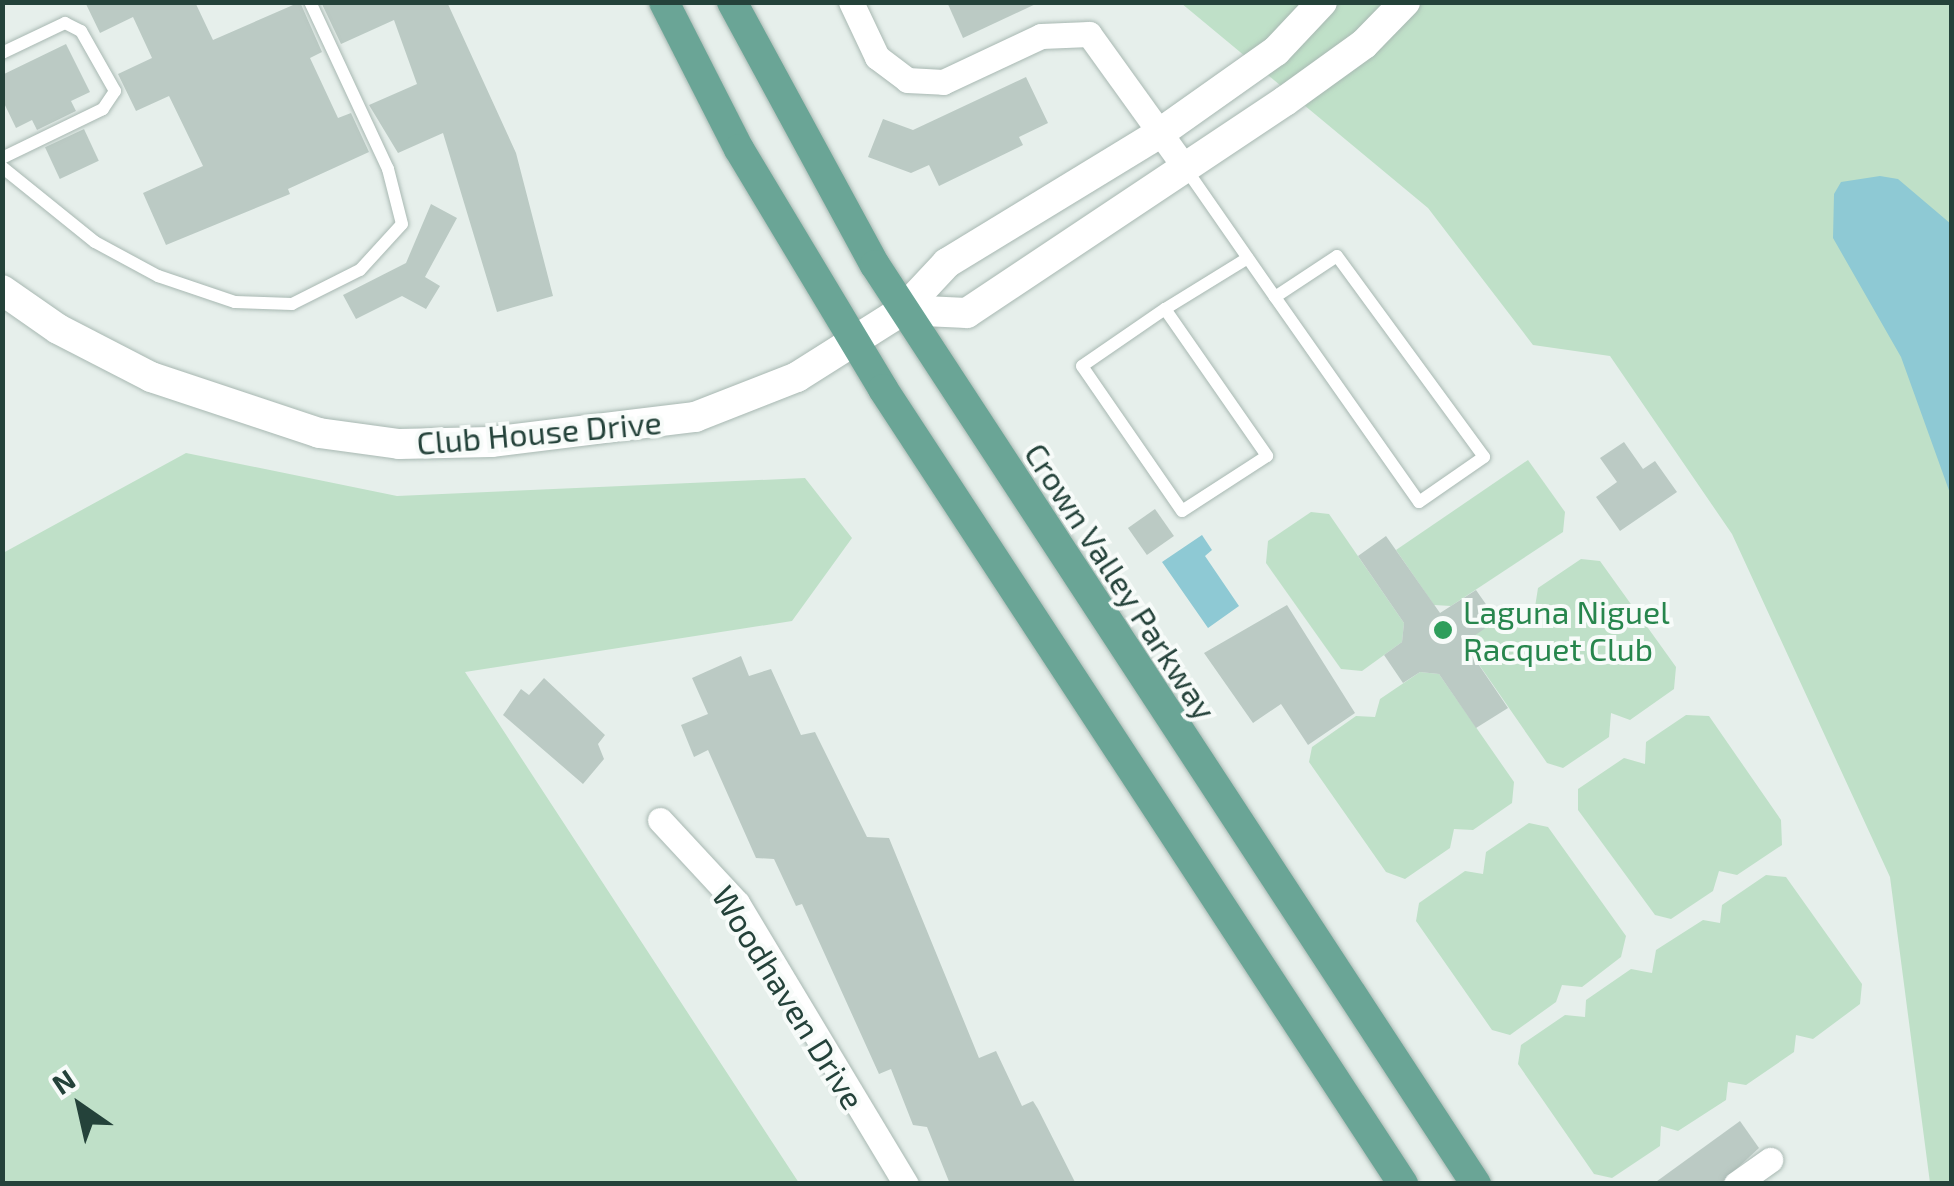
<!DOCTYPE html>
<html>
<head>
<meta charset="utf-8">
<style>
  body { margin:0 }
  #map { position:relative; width:1954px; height:1186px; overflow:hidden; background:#e6efeb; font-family:"Exo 2",sans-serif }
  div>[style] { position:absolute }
  .green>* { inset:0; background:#bfe0c8 }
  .water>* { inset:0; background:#8ec9d4 }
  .building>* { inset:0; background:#bbcac4; transform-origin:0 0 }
  .roads { filter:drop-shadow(0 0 2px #a8b8b2) drop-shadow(0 0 2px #a8b8b2) }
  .service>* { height:12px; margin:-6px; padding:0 6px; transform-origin:6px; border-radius:6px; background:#fff }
  .minor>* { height:25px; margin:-12.5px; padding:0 12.5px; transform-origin:12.5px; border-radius:12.5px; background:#fff }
  .tertiary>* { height:30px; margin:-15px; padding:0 15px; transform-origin:15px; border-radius:15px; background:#fff }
  .primary>* { height:30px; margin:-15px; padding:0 15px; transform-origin:15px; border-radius:15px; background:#6aa596 }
  .dots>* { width:28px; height:28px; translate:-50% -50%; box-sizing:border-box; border:5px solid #f7fbf9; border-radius:50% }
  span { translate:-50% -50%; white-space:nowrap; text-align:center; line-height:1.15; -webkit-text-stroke:8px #f7fbf9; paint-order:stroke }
  .street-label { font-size:32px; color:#24423a }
  .leisure-label { font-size:32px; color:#27864d }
  .left { translate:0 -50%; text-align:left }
  .frame { position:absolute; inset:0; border:5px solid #24423a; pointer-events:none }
  .north { position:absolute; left:30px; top:1056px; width:100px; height:100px; -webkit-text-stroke:8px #f7fbf9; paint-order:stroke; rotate:326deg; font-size:28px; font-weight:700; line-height:40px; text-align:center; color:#24423a }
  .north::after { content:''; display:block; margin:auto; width:35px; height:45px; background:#24423a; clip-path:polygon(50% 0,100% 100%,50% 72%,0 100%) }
</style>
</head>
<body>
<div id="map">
  <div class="green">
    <div style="clip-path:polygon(1181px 3px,1951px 3px,1951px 1183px,1930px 1183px,1890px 877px,1732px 534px,1610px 356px,1533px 345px,1428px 208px)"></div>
    <div style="clip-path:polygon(186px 453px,397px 496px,805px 478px,852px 538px,792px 621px,465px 672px,799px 1183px,3px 1183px,3px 553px)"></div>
    <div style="clip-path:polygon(1528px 460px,1565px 512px,1563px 532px,1451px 606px,1434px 605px,1396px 550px)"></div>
    <div style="clip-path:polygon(1311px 512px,1329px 514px,1404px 623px,1402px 642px,1362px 671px,1341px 669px,1266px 563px,1268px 541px)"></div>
    <div style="clip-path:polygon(1581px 559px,1600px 561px,1676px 667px,1674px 689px,1630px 720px,1611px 713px,1609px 737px,1563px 768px,1547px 763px,1471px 653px,1473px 636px,1517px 605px,1535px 607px,1538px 588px)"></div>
    <div style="clip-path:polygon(1420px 672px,1439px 674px,1514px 782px,1512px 803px,1473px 830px,1454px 829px,1450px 848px,1405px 879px,1386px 872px,1309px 762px,1312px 747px,1356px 716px,1375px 717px,1380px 699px)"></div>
    <div style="clip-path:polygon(1686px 715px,1709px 716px,1781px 820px,1782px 845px,1737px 875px,1719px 871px,1713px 891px,1671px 919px,1655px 915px,1578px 810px,1578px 789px,1624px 758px,1645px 764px,1646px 742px)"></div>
    <div style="clip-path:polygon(1529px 823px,1548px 827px,1626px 936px,1621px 957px,1582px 987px,1562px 985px,1556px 1002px,1510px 1035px,1492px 1030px,1416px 921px,1419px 903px,1465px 871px,1483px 874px,1486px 852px)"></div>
    <div style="clip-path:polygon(1766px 875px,1786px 877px,1862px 984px,1860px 1004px,1813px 1039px,1796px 1035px,1794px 1052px,1746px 1085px,1728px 1082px,1726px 1100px,1678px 1131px,1661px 1126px,1660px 1146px,1612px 1178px,1594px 1174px,1518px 1064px,1521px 1045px,1565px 1015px,1585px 1017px,1586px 1000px,1631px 969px,1652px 973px,1656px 950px,1703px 920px,1720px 923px,1722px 905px)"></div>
  </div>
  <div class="water">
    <div style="clip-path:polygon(1880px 176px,1898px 179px,1951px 224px,1951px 496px,1901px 357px,1833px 238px,1834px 194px,1841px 182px)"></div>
    <div style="clip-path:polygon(1202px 535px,1212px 550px,1205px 556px,1239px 606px,1208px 628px,1162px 562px)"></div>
  </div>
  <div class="building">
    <div style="clip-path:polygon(85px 2px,195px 2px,213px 40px,300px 2px,322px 52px,310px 58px,338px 118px,351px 113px,369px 152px,288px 189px,290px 194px,166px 245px,143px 193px,203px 166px,169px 96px,136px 111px,118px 74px,152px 58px,133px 17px,100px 33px)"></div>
    <div style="clip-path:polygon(321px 2px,447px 2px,516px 153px,553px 296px,497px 312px,443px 133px,398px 153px,369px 105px,417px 84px,394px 20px,341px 44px)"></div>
    <div style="clip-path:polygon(947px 2px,1040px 2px,963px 38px)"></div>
    <div style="clip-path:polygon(66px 44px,90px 92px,71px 101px,76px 111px,37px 130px,32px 120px,16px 128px,2px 99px,2px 75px)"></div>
    <div style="clip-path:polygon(1026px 77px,1048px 123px,1019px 137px,1023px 145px,939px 186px,929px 165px,911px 173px,868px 157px,883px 119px,913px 130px)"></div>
    <div style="left:84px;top:129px;width:35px;height:43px;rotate:65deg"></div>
    <div style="clip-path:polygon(431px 204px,457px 218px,425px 277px,440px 286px,426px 309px,402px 296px,356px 319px,343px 295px,406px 263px)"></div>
    <div style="clip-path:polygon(1624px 442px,1643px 469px,1655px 461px,1677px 492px,1620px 531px,1596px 497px,1617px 482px,1600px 458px)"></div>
    <div style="left:1155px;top:509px;width:33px;height:33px;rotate:55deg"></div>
    <div style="clip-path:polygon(1386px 536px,1440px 613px,1476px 590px,1497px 620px,1464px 643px,1508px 708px,1476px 728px,1439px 674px,1420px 672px,1403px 683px,1384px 655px,1402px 642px,1404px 623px,1358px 556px)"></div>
    <div style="clip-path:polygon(1287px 605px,1355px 713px,1308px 745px,1281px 704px,1253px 723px,1204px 653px)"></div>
    <div style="clip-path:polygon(741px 656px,749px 676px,771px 669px,801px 735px,815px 732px,867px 837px,889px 838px,979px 1058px,996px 1051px,1022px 1106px,1033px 1101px,1038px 1109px,1076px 1184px,950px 1184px,927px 1127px,913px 1125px,891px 1069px,879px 1074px,802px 904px,796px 906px,774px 859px,756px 858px,708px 750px,694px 757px,681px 725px,708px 714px,692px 678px)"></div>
    <div style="clip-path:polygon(544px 678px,605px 735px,598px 744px,604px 759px,583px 784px,503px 715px,521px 689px,529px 695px)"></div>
    <div style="clip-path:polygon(1740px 1121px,1759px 1148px,1720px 1184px,1653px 1184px)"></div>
  </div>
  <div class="roads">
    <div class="service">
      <div style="left:2px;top:53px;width:70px;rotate:-25.5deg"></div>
      <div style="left:65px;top:23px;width:18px;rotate:27deg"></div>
      <div style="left:81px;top:31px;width:69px;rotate:60.5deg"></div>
      <div style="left:115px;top:91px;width:22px;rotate:124deg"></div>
      <div style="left:103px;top:109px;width:112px;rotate:154.1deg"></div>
      <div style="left:2px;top:167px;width:119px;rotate:38.9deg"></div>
      <div style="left:95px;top:242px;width:72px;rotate:28.4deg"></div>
      <div style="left:158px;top:276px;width:81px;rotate:18.7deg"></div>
      <div style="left:235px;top:302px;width:57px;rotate:2deg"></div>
      <div style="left:292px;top:304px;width:76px;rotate:-26.6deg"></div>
      <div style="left:360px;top:270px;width:62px;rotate:-47.6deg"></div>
      <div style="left:402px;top:224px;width:57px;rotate:-104.3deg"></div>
      <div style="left:388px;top:169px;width:184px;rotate:-115deg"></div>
      <div style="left:1186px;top:169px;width:156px;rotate:55.2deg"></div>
      <div style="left:1275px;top:297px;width:74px;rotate:-33.5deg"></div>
      <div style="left:1337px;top:256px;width:249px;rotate:53.8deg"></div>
      <div style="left:1484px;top:457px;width:79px;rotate:145.3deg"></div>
      <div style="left:1419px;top:502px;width:251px;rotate:-125.1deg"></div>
      <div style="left:1165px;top:309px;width:179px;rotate:55.2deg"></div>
      <div style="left:1267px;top:456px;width:101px;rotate:147.1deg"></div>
      <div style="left:1182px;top:511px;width:176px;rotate:-124.6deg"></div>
      <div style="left:1082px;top:366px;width:101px;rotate:-34.5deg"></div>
      <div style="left:1165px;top:309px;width:97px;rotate:-31.6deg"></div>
    </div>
    <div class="minor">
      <div style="left:851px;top:2px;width:61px;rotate:64.7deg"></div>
      <div style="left:877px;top:57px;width:38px;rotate:37deg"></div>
      <div style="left:907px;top:80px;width:36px;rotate:3deg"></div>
      <div style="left:943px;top:82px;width:108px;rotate:-25.1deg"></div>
      <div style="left:1041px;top:36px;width:48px;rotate:-2.4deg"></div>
      <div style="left:1089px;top:34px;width:166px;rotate:54.3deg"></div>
      <div style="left:660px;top:820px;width:113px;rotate:47.1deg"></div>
      <div style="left:737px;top:903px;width:328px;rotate:59deg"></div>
      <div style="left:1736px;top:1184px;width:42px;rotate:-35.2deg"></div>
    </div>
    <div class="tertiary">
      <div style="left:2px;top:290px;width:68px;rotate:34.9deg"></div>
      <div style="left:58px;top:329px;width:105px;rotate:27.3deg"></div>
      <div style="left:151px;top:377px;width:177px;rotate:18.4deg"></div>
      <div style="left:319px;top:433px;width:81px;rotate:7.8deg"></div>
      <div style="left:399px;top:444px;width:92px;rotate:-1.2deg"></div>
      <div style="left:491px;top:442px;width:206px;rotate:-7deg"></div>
      <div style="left:695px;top:417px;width:110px;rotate:-21.4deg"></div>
      <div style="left:797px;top:377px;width:125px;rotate:-32.3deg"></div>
      <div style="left:903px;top:310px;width:64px;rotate:-46.9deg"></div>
      <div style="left:947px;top:263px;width:250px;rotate:-31.4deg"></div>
      <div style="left:1160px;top:133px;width:142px;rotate:-35.3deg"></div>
      <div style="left:1276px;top:51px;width:67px;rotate:-46.8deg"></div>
      <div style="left:903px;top:310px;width:64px;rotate:2.7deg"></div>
      <div style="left:967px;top:313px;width:382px;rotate:-33.7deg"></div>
      <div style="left:1285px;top:101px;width:97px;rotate:-35.8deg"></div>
      <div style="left:1364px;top:44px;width:59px;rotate:-45.7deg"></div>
    </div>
    <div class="primary">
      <div style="left:664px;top:2px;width:165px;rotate:63deg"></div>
      <div style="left:739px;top:149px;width:280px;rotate:59deg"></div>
      <div style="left:883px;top:389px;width:950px;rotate:56.81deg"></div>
      <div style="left:732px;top:2px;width:299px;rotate:61.5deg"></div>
      <div style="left:875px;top:265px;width:1098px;rotate:56.82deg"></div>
    </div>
  </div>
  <div class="dots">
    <div style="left:1443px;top:630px;background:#2e9e5b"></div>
  </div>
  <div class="street-label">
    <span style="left:539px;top:432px;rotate:-5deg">Club House Drive</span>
    <span style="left:1121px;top:581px;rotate:57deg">Crown Valley Parkway</span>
    <span style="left:789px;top:997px;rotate:58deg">Woodhaven Drive</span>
  </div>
  <div class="leisure-label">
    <span class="left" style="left:1463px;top:630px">Laguna Niguel<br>Racquet Club</span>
  </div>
  <div class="frame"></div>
  <div class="north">N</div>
</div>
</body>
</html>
